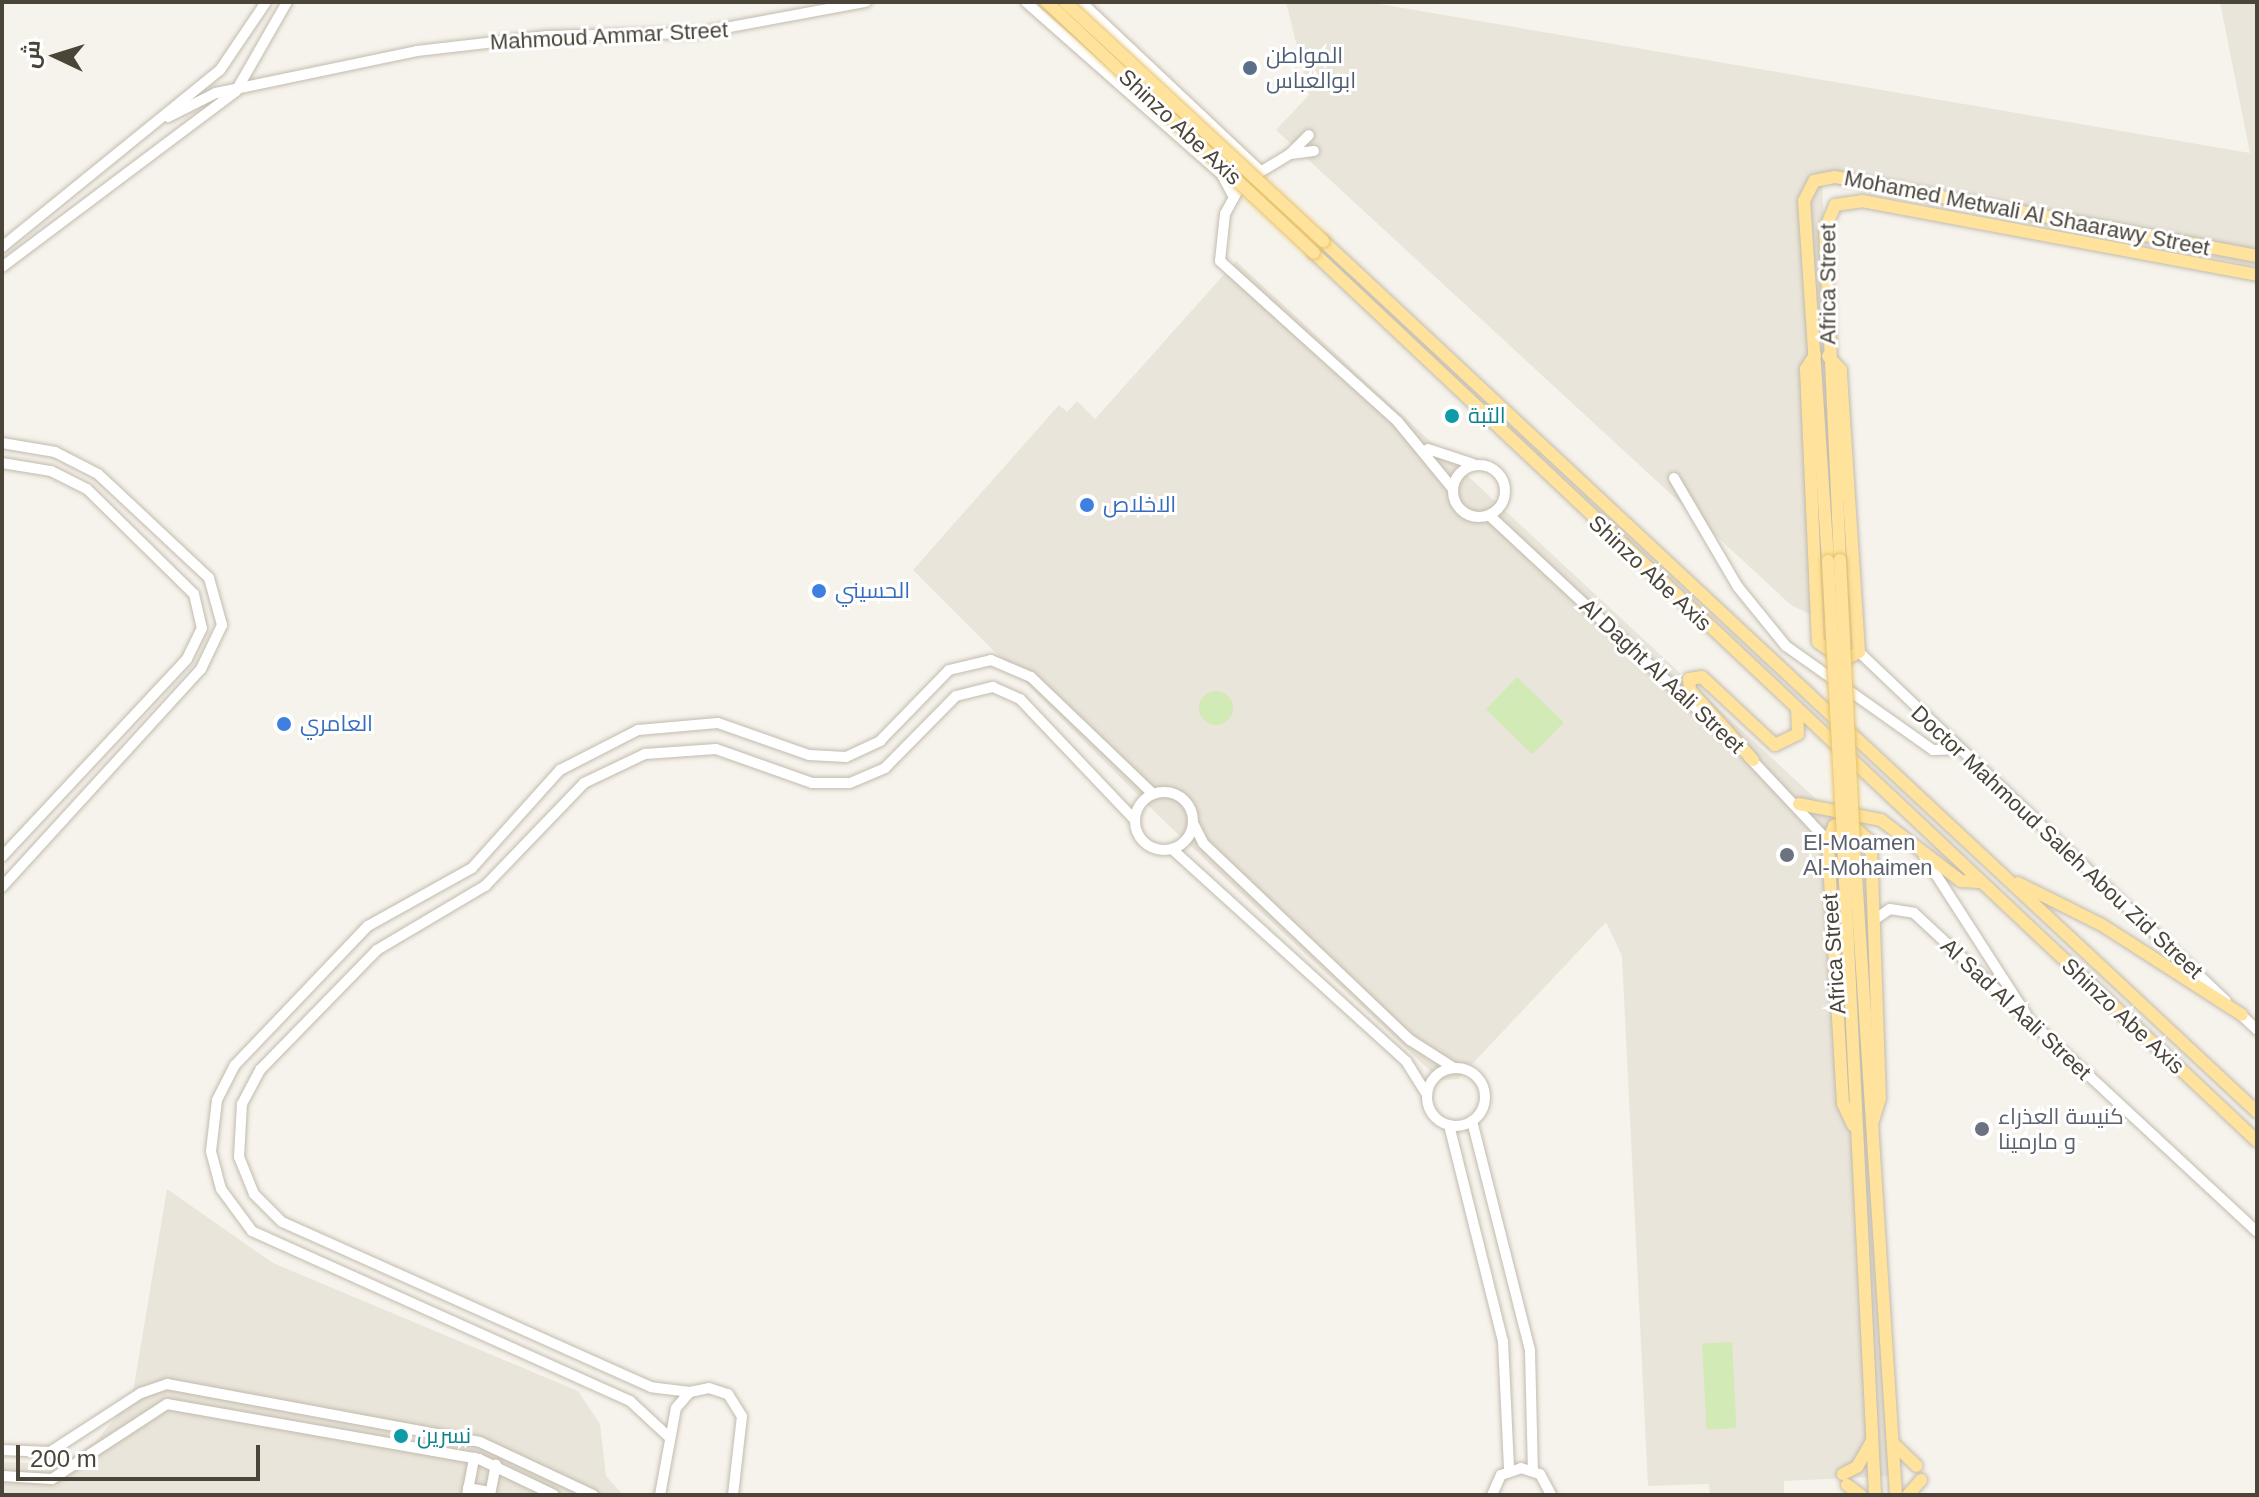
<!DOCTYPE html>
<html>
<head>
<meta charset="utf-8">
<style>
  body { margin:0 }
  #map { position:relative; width:2259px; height:1497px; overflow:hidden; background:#f6f3ec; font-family:Helvetica,Cairo,sans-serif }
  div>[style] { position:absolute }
  .residential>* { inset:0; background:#eae5da }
  .green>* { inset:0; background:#d2eab5; transform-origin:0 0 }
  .round { border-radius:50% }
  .roads { filter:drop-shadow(0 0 2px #c2bbae) drop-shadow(0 0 2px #c2bbae) }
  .tertiary>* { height:10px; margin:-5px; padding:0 5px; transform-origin:5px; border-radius:5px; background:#fff }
  .tertiary>.ring { margin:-5px; padding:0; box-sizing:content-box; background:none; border:10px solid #fff; border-radius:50% }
  .primary>* { height:12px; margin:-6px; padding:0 6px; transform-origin:6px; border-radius:6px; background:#ffe39c }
  .bridges { filter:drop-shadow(0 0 2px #e6c16a) drop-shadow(0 0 2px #e6c16a) }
  .primary-bridge>* { height:12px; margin:-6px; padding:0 6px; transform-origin:6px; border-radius:6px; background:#ffe39c }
  .dots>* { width:22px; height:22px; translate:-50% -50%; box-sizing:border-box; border:4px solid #fff; border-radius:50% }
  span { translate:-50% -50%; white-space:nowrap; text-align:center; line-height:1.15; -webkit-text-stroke:6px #fff; paint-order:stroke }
  .street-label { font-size:22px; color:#4b4439 }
  .service-label { font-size:22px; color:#4e5e75 }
  .left { translate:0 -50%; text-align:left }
  .culture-label { font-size:22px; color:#0d838f }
  .shop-label { font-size:22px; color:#366cbe }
  .worship-label { font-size:22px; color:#5b616d }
  .frame { position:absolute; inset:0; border:4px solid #4b4439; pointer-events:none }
  .north { position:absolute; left:16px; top:16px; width:80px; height:80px; -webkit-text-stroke:6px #fff; paint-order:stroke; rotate:274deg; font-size:22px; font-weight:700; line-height:32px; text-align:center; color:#4b4439 }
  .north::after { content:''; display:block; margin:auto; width:28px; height:36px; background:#4b4439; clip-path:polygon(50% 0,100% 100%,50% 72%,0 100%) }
  .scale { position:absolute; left:16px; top:1445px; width:244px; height:36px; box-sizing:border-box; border:4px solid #4b4439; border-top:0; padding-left:10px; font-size:24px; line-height:28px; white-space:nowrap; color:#4b4439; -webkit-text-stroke:6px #fff; paint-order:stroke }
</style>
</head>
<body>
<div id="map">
  <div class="residential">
    <div style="clip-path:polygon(1286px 2px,1368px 2px,2250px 153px,2220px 2px,2257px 2px,2257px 266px,1822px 183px,1845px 622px,1824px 621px,1791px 605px,1276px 130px,1309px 95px)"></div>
    <div style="clip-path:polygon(1236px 261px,1858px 838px,1891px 1476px,1784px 1481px,1784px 1495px,1710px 1495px,1709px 1484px,1648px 1486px,1622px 956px,1606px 922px,1458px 1079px,1440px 1080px,1162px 819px,913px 570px,1059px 405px,1067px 412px,1077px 401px,1095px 419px)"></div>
    <div style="clip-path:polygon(167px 1189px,273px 1263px,578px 1391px,600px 1424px,606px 1476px,623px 1495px,2px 1495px,2px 1462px,62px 1464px,96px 1441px,132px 1398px)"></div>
  </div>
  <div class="green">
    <div style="left:1517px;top:677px;width:65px;height:45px;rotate:44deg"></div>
    <div class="round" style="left:1199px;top:691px;width:34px;height:34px"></div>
    <div style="left:1732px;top:1342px;width:86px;height:30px;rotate:87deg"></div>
  </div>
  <div class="roads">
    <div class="tertiary">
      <div style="left:1026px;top:2px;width:261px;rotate:41.4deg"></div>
      <div style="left:1222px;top:175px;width:24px;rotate:62deg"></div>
      <div style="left:1081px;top:2px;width:243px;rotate:43.3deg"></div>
      <div style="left:168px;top:117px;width:54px;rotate:-26.6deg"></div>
      <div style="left:216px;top:93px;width:205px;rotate:-11.8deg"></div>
      <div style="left:417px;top:51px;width:131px;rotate:-6.6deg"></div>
      <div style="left:547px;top:36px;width:151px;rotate:-1.1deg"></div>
      <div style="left:698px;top:33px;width:171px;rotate:-10.5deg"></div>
      <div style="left:1314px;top:151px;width:24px;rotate:173deg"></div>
      <div style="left:1290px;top:154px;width:56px;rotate:148.9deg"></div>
      <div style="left:1242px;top:183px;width:35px;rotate:119deg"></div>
      <div style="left:1225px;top:214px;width:47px;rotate:96.1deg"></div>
      <div style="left:1220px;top:261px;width:240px;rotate:42.1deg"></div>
      <div style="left:1398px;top:422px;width:87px;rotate:50.6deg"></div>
      <div style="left:1291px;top:153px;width:25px;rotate:-45deg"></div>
      <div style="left:2px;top:247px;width:281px;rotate:-39.1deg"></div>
      <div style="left:220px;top:70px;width:82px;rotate:-55.9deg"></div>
      <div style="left:2px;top:267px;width:293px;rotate:-36.9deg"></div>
      <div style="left:236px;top:91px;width:103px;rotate:-60.2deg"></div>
      <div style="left:2px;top:443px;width:54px;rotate:9.6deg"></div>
      <div style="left:55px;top:452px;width:48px;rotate:27.1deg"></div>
      <div style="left:98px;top:474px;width:152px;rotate:43.1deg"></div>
      <div style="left:209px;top:578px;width:49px;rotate:74.5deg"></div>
      <div style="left:222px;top:625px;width:49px;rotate:115.5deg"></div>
      <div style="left:201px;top:669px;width:295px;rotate:132.4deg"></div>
      <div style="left:1428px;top:449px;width:47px;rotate:18.4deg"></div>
      <div style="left:2px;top:463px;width:50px;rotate:9.3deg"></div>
      <div style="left:51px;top:471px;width:40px;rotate:26.6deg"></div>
      <div style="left:87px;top:489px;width:150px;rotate:44.5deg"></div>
      <div style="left:194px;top:594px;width:35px;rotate:77deg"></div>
      <div style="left:202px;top:628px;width:34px;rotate:116deg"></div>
      <div style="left:187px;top:659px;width:271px;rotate:133.1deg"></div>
      <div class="ring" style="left:1453px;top:465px;width:42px;height:42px"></div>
      <div style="left:1674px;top:478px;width:126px;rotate:59.6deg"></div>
      <div style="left:1738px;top:587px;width:76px;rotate:50.9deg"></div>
      <div style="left:1786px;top:646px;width:180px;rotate:35.3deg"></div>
      <div style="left:1933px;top:750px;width:24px;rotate:-2deg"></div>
      <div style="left:1490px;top:516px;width:325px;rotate:43deg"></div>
      <div style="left:1859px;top:652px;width:506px;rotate:43.56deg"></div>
      <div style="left:1749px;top:757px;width:115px;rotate:46.8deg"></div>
      <div class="ring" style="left:1135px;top:792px;width:48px;height:48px"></div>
      <div style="left:1193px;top:823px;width:22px;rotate:63deg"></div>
      <div style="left:1203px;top:843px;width:286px;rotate:43.6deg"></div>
      <div style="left:1410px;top:1040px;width:52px;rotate:32.5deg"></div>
      <div style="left:1172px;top:849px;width:316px;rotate:42.2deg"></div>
      <div style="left:1406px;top:1061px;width:40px;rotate:58deg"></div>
      <div style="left:1924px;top:856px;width:188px;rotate:57.2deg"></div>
      <div style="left:1874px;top:920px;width:19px;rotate:-35deg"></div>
      <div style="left:1890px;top:909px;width:24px;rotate:9deg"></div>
      <div style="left:1914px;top:913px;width:468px;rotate:42.9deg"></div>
      <div style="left:2238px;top:1012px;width:26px;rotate:43deg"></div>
      <div class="ring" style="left:1427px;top:1068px;width:48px;height:48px"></div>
      <div style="left:1472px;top:1121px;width:237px;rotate:75.8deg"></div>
      <div style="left:1530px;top:1351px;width:119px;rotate:88.6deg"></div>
      <div style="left:1449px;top:1125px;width:223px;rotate:76deg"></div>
      <div style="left:1503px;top:1341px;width:129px;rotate:87.3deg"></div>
      <div style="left:690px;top:1392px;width:39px;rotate:-173deg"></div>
      <div style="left:651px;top:1387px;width:404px;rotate:-155.9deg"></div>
      <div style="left:282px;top:1222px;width:40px;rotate:-135deg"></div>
      <div style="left:254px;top:1194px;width:40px;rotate:-112deg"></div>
      <div style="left:239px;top:1157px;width:53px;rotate:-86.8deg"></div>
      <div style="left:242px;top:1104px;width:40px;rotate:-62deg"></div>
      <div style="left:261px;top:1069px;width:166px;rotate:-45.7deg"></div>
      <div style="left:377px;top:950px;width:126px;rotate:-30.7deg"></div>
      <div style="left:485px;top:886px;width:143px;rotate:-46.1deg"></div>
      <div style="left:584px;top:783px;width:68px;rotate:-25.4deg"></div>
      <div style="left:645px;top:754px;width:71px;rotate:-4deg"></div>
      <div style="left:716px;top:749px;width:102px;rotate:19.5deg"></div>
      <div style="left:812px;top:783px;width:38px"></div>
      <div style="left:850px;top:783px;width:38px;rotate:-23deg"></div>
      <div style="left:885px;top:768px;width:101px;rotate:-45.4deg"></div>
      <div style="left:956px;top:696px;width:38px;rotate:-14deg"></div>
      <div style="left:993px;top:687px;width:30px;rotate:24deg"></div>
      <div style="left:1020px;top:699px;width:166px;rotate:46.5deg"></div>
      <div style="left:670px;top:1438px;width:54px;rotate:-137.2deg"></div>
      <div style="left:630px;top:1401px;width:414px;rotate:-155.8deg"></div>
      <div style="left:252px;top:1231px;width:52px;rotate:-126.4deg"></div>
      <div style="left:221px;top:1189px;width:39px;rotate:-105deg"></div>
      <div style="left:211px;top:1151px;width:51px;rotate:-83.3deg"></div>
      <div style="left:217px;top:1100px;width:39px;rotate:-63deg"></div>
      <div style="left:235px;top:1065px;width:192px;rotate:-46.3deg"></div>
      <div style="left:368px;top:926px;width:119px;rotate:-29.1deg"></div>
      <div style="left:472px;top:868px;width:132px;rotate:-48.1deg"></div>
      <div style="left:560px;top:770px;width:88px;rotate:-27.1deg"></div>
      <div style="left:638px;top:730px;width:80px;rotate:-5deg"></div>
      <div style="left:718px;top:723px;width:96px;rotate:19.4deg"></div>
      <div style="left:809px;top:755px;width:37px;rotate:3deg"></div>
      <div style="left:846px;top:757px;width:38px;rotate:-25deg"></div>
      <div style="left:880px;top:741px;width:99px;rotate:-45.8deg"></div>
      <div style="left:949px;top:670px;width:43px;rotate:-13.4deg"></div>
      <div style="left:991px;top:660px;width:43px;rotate:23deg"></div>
      <div style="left:1031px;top:677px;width:169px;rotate:43.8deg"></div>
      <div style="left:2px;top:1450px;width:48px;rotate:2.4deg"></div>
      <div style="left:50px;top:1452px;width:108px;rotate:-33deg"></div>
      <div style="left:141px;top:1393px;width:28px;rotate:-19deg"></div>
      <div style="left:167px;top:1384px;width:318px;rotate:10.5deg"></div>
      <div style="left:480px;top:1442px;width:125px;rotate:25.1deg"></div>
      <div style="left:2px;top:1476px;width:50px;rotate:3.4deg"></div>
      <div style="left:52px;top:1479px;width:137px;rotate:-33.1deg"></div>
      <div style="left:167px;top:1404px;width:317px;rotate:10deg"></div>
      <div style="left:479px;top:1459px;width:83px;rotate:25.6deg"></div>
      <div style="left:468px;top:1488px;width:22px;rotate:10deg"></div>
      <div style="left:467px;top:1495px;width:38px;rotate:-79deg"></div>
      <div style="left:490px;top:1495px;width:31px;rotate:-79deg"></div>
      <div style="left:660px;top:1495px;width:88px;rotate:-79.6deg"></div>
      <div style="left:676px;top:1408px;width:21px;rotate:-49deg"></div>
      <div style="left:690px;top:1392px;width:19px;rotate:-12deg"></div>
      <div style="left:709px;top:1388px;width:20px;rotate:18deg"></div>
      <div style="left:728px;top:1394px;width:26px;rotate:58deg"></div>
      <div style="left:742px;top:1416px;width:80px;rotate:96.5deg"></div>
      <div style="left:1492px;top:1495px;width:22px;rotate:-66deg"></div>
      <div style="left:1501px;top:1475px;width:21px;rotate:-19deg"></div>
      <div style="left:1521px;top:1468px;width:20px;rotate:18deg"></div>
      <div style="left:1540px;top:1474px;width:24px;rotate:62deg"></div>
    </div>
    <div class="primary">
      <div style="left:1323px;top:241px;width:1277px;rotate:43deg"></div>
      <div style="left:1314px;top:253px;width:1295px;rotate:43.28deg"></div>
      <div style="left:1815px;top:355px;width:17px;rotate:123deg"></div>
      <div style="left:1806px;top:369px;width:273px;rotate:87.5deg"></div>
      <div style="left:1818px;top:642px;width:32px;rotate:35deg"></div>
      <div style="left:1844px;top:660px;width:17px;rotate:-28deg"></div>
      <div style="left:1859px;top:652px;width:283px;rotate:-93.7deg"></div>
      <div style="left:1841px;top:370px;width:19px;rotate:-133deg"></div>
      <div style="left:1840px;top:560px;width:331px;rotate:-92.6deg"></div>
      <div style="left:1825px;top:229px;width:26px;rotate:-67deg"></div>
      <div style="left:1835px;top:205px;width:27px;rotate:-8deg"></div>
      <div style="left:1862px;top:201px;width:402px;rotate:10.6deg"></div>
      <div style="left:1828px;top:561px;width:361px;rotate:-93.8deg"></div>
      <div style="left:1804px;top:201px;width:22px;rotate:-63deg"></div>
      <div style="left:1814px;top:181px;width:21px;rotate:-11deg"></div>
      <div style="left:1835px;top:177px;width:429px;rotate:10.6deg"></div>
      <div style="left:1753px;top:760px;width:94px;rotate:-132deg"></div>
      <div style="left:1690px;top:690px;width:11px;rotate:-95deg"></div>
      <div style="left:1689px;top:679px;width:13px;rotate:-9deg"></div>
      <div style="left:1702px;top:677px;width:100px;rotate:43deg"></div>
      <div style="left:1775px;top:745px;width:25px;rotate:-26deg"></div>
      <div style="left:1798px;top:734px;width:23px;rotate:-92deg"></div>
      <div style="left:1799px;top:804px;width:84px;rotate:11deg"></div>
      <div style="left:1881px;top:820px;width:101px;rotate:37.3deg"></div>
      <div style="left:1961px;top:881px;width:19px;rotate:3deg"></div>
      <div style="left:1843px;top:842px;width:654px;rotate:87.19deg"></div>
      <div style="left:1854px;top:844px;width:652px;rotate:86.31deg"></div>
      <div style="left:2018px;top:883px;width:94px;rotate:26.6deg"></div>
      <div style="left:2102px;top:925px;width:166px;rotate:32.7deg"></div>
      <div style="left:1853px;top:1125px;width:23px;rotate:-115deg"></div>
      <div style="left:1843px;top:1104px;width:263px;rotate:-93.3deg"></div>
      <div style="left:1828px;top:841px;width:16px;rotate:-68deg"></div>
      <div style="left:1834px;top:826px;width:15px;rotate:-16deg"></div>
      <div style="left:1848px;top:822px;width:30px;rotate:41deg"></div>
      <div style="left:1871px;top:842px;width:256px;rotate:88deg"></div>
      <div style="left:1880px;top:1098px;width:27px;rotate:107deg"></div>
      <div style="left:1895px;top:1445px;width:30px;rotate:44deg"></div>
      <div style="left:1843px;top:1474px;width:16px;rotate:-27deg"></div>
      <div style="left:1857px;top:1467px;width:30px;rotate:-60deg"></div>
      <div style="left:1847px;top:1485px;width:17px;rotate:36deg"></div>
      <div style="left:1908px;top:1495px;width:20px;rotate:-49deg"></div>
    </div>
  </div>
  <div class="bridges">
    <div class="primary-bridge">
      <div style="left:1047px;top:2px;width:366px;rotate:43.2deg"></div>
      <div style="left:1065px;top:2px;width:352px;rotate:42.8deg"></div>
      <div style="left:1840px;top:560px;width:284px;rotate:87.2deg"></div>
      <div style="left:1828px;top:561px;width:281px;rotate:86.9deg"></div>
    </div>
  </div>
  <div class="dots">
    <div style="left:1250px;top:68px;background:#5c6f8a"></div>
    <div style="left:1452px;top:416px;background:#0f9aa8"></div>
    <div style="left:1087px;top:505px;background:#3f7fe0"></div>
    <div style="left:819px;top:591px;background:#3f7fe0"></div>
    <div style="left:284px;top:724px;background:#3f7fe0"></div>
    <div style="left:1787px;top:855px;background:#6b7280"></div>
    <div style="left:1982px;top:1129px;background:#6b7280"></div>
    <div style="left:401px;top:1436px;background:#0f9aa8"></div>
  </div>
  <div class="street-label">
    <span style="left:609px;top:36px;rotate:-3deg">Mahmoud Ammar Street</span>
    <span style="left:1180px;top:127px;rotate:43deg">Shinzo Abe Axis</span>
    <span style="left:2027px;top:213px;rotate:11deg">Mohamed Metwali Al Shaarawy Street</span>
    <span style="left:1828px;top:284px;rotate:-90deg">Africa Street</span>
    <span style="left:1650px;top:573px;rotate:43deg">Shinzo Abe Axis</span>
    <span style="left:1662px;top:676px;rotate:43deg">Al Daght Al Aali Street</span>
    <span style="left:2057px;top:842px;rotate:43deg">Doctor Mahmoud Saleh Abou Zid Street</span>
    <span style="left:1834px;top:954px;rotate:-94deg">Africa Street</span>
    <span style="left:2016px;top:1009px;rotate:43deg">Al Sad Al Aali Street</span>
    <span style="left:2123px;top:1016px;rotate:43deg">Shinzo Abe Axis</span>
  </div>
  <div class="service-label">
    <span class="left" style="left:1266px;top:68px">المواطن<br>ابوالعباس</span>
  </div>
  <div class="culture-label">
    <span class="left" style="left:1468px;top:416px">التبة</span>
    <span class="left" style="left:417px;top:1436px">نسرين</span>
  </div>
  <div class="shop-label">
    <span class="left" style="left:1103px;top:505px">الاخلاص</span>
    <span class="left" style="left:835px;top:591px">الحسيني</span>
    <span class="left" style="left:300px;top:724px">العامري</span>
  </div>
  <div class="worship-label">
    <span class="left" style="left:1803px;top:855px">El-Moamen<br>Al-Mohaimen</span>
    <span class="left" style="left:1998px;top:1129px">كنيسة العذراء<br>و مارمينا</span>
  </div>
  <div class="frame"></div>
  <div class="north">ش</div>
  <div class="scale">200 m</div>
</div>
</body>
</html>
